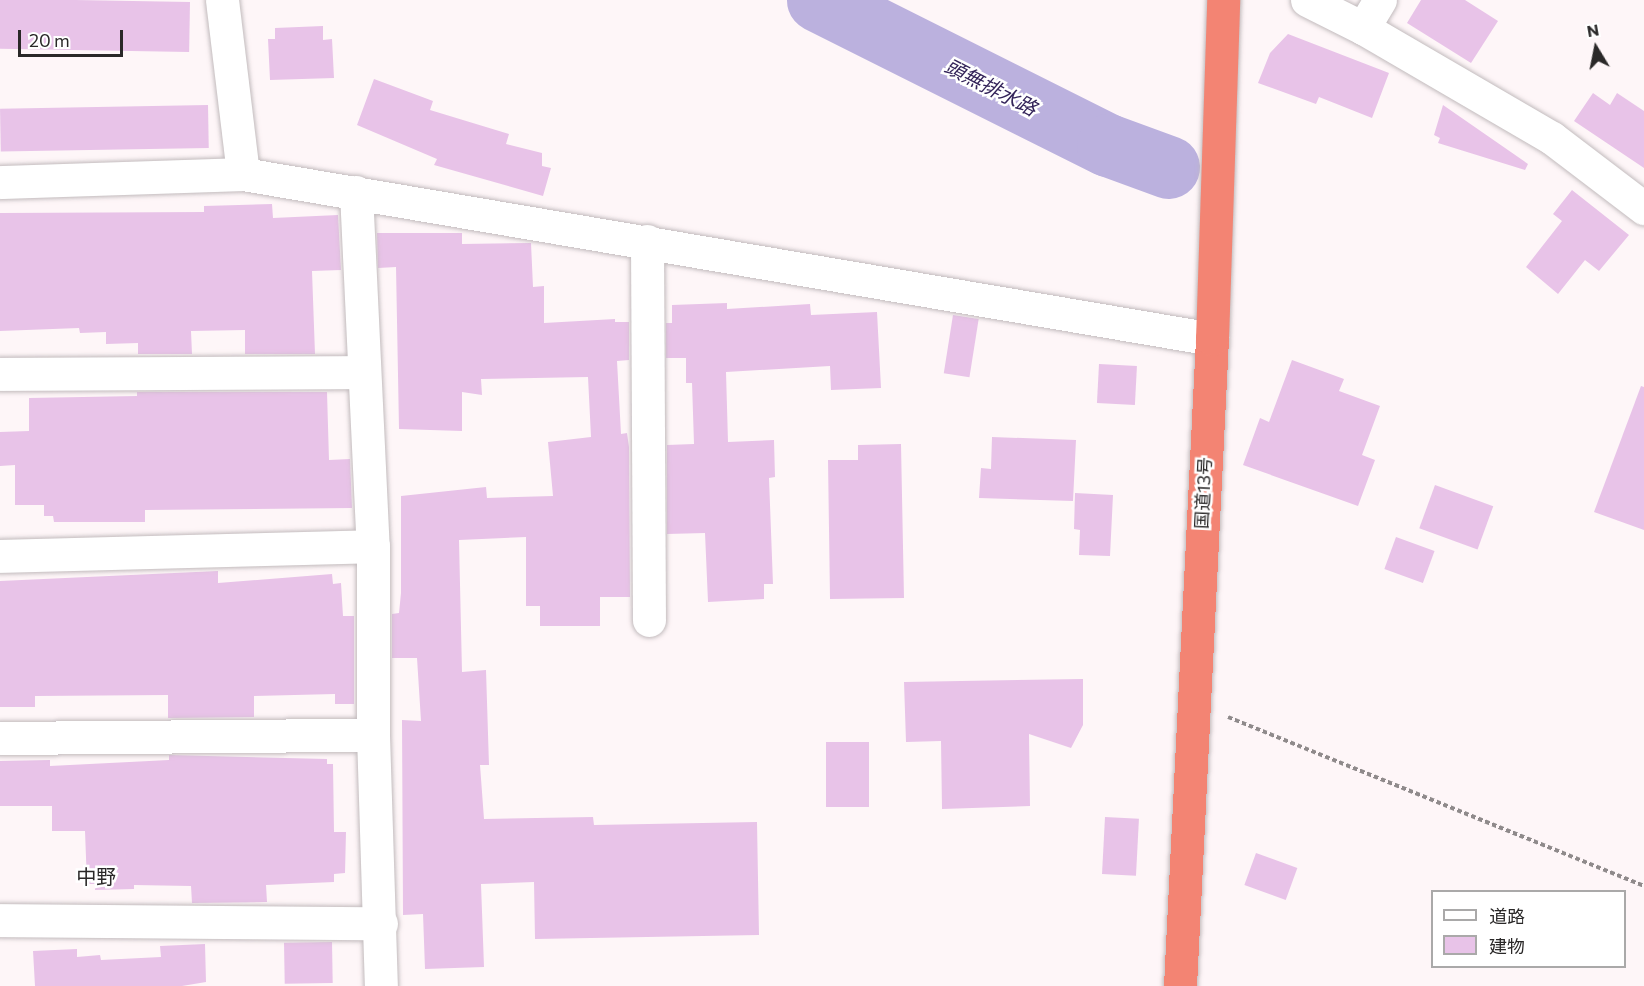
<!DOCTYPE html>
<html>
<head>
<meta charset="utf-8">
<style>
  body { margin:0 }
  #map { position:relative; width:1644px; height:986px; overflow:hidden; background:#fef6f8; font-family:Commissioner,"Noto Sans JP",sans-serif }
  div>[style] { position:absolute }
  .river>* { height:63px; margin:-31.5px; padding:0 31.5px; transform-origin:31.5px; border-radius:31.5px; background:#bbb1de }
  .building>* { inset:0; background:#e8c3e8; transform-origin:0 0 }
  .path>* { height:4px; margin-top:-2px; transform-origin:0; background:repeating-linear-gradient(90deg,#8f8a8b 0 4.5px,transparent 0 7.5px) }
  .roads { filter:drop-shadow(0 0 2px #c2bbbd) drop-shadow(0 0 2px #c2bbbd) }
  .minor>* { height:33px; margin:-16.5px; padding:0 16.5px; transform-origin:16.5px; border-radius:16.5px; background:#fff }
  .trunk>* { height:33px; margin:-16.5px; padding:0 16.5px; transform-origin:16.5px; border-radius:16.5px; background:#f38473 }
  span { translate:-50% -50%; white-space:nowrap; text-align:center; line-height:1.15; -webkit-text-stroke:5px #fff; paint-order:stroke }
  .street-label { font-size:18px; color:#2a2828 }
  .water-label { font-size:20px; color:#332359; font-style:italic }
  .neighbourhood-label { font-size:20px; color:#2a2828 }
  .legend { position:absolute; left:1431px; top:890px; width:195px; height:78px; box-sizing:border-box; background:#fff; border:2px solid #aaa9a9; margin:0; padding:8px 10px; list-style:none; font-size:18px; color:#2a2828 }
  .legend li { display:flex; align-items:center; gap:12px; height:30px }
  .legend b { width:30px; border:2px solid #aaa9a9 }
  .north { position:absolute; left:1566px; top:18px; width:60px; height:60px; -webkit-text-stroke:4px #fff; paint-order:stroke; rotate:350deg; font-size:16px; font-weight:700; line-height:24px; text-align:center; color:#2a2828 }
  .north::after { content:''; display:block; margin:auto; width:21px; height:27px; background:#2a2828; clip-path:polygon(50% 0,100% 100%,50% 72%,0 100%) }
  .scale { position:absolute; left:18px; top:30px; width:105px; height:27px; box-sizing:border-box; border:3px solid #2a2828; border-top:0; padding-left:8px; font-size:18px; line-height:21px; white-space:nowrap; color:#2a2828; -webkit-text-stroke:4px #fff; paint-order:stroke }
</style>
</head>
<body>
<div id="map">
  <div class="river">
    <div style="left:818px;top:0;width:324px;rotate:26.6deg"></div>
    <div style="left:1108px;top:145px;width:64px;rotate:20.1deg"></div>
  </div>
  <div class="building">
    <div style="clip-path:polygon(1421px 0,1465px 0,1498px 21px,1471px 63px,1407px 23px)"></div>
    <div style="left:190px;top:2px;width:50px;height:190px;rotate:91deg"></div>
    <div style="clip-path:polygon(323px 26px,323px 40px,332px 39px,334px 78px,270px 80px,268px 39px,275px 39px,275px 28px)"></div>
    <div style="clip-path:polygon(1288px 34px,1389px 73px,1372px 118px,1319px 97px,1316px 104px,1258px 83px,1270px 53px)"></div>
    <div style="clip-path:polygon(374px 79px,433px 101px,430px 110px,509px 134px,506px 144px,542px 153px,542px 166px,551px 168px,543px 196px,434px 165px,437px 159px,357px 125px)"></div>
    <div style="clip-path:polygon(1593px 93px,1610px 105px,1617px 93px,1644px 111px,1644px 168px,1574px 121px)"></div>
    <div style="left:208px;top:105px;width:43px;height:208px;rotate:89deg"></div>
    <div style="clip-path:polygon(1443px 105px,1528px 164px,1525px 170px,1438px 143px,1440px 138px,1434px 135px)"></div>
    <div style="clip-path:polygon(1572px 190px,1629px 235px,1599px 271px,1585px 260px,1558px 294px,1526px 267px,1562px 221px,1553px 214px)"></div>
    <div style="clip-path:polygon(272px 204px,273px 218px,338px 215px,341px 270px,312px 271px,315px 354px,245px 354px,245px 330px,191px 331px,192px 354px,138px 354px,138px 343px,106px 344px,106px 332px,80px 333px,79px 328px,0 331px,0 213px,204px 212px,204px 206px)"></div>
    <div style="clip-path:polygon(377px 233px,462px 233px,462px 244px,531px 243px,533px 287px,544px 286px,544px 323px,615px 319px,615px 322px,629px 322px,629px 360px,617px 361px,621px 434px,627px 433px,629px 447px,630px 597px,600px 597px,600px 626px,540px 626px,540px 606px,526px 606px,526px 537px,459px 540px,462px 672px,486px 670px,489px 765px,480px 765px,484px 819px,593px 817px,594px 825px,757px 822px,759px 935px,535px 939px,534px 882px,481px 884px,484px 967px,425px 969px,423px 914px,403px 915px,402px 720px,421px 721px,417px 658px,392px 658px,392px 614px,399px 613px,401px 593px,401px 496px,486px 487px,487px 498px,553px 496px,548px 442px,591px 437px,588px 377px,481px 379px,482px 395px,462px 392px,462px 431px,399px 429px,396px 267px,378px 268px)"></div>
    <div style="clip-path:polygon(727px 303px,727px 309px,810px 304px,811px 315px,877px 312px,881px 388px,831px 390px,830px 366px,726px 372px,728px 442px,774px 440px,775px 477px,769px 478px,773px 584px,764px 584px,764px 599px,708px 602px,705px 533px,667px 534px,667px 445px,694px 444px,692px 383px,686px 383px,686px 358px,666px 358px,666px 323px,672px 323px,672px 305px)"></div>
    <div style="left:953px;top:315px;width:26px;height:59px;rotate:9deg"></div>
    <div style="clip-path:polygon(1292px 360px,1344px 379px,1339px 391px,1380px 406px,1362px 455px,1375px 460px,1358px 506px,1243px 465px,1260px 418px,1269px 422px)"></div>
    <div style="left:1099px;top:364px;width:38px;height:39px;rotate:3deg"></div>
    <div style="clip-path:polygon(1641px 386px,1644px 387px,1644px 530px,1594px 512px)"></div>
    <div style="clip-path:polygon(137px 392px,327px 392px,329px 460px,350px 459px,352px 508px,145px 510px,145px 522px,54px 522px,53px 516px,44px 516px,44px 505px,15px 505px,15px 465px,0 466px,0 432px,29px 431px,29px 398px,137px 396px)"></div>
    <div style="clip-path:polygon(992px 437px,1076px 440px,1073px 501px,979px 498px,981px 468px,991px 469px)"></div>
    <div style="clip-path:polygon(901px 444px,904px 598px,830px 599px,828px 460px,858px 460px,858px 445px)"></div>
    <div style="left:1435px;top:485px;width:62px;height:46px;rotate:20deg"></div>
    <div style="clip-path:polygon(1075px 493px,1113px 495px,1110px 556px,1079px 555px,1080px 530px,1074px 529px)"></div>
    <div style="left:1396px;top:537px;width:41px;height:34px;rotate:20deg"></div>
    <div style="clip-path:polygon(218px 571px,218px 583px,332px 574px,333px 584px,341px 583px,343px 616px,354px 616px,354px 704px,335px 704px,335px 694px,254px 696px,254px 717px,168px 718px,168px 695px,35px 696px,35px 707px,0 707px,0 581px)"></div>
    <div style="clip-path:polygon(1083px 679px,1083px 725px,1071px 748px,1029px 734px,1030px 806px,942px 809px,941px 741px,906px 742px,904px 682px)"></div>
    <div style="left:826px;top:742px;width:43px;height:65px"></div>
    <div style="clip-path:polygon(169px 755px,327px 759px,327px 764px,333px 764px,334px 832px,346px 832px,345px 873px,334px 874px,334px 882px,266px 885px,267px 902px,192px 903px,191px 886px,134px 885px,134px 889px,95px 890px,95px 884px,87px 884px,85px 831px,52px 831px,52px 806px,0 806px,0 761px,50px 760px,50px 766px,169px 760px)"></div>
    <div style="left:1105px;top:817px;width:34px;height:57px;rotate:3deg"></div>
    <div style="left:1256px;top:853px;width:44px;height:34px;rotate:20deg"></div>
    <div style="left:332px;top:942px;width:41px;height:48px;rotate:89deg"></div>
    <div style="clip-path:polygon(205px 944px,206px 982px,182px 986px,35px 986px,33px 951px,77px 949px,77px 957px,100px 955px,101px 960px,161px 957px,160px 946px)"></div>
  </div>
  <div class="path">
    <div style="left:1228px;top:717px;width:449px;rotate:22.1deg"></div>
  </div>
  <div class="roads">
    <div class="minor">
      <div style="left:222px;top:0;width:175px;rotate:83.1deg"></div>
      <div style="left:1307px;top:0;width:63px;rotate:26.6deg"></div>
      <div style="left:1363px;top:28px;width:219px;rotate:30.2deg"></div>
      <div style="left:1552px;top:138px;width:116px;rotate:37.3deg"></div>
      <div style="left:1363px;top:28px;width:33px;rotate:-59deg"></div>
      <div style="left:0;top:182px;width:243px;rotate:-1.9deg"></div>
      <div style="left:243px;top:174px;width:983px;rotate:9.66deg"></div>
      <div style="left:356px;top:192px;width:354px;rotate:87.3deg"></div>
      <div style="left:373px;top:546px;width:189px;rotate:90deg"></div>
      <div style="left:373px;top:735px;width:251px;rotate:88.2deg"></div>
      <div style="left:647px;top:241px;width:379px;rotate:89.7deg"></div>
      <div style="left:0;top:374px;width:364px;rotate:-0.3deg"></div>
      <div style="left:0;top:556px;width:373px;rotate:-1.5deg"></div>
      <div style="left:0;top:738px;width:373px;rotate:-0.5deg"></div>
      <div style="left:0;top:920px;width:381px;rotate:0.5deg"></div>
    </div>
    <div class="trunk">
      <div style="left:1180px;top:986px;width:648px;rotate:-87.17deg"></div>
      <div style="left:1212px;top:339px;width:339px;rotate:-88.1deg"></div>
    </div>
  </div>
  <div class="street-label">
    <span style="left:1203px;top:493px;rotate:-87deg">国道13号</span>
  </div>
  <div class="water-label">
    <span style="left:991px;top:87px;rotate:27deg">頭無排水路</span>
  </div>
  <div class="neighbourhood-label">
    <span style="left:96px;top:876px">中野</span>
  </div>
  <ul class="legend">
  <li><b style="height:8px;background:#fff"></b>道路</li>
  <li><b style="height:16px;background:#e8c3e8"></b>建物</li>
  </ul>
  <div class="north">N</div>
  <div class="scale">20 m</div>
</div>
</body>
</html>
